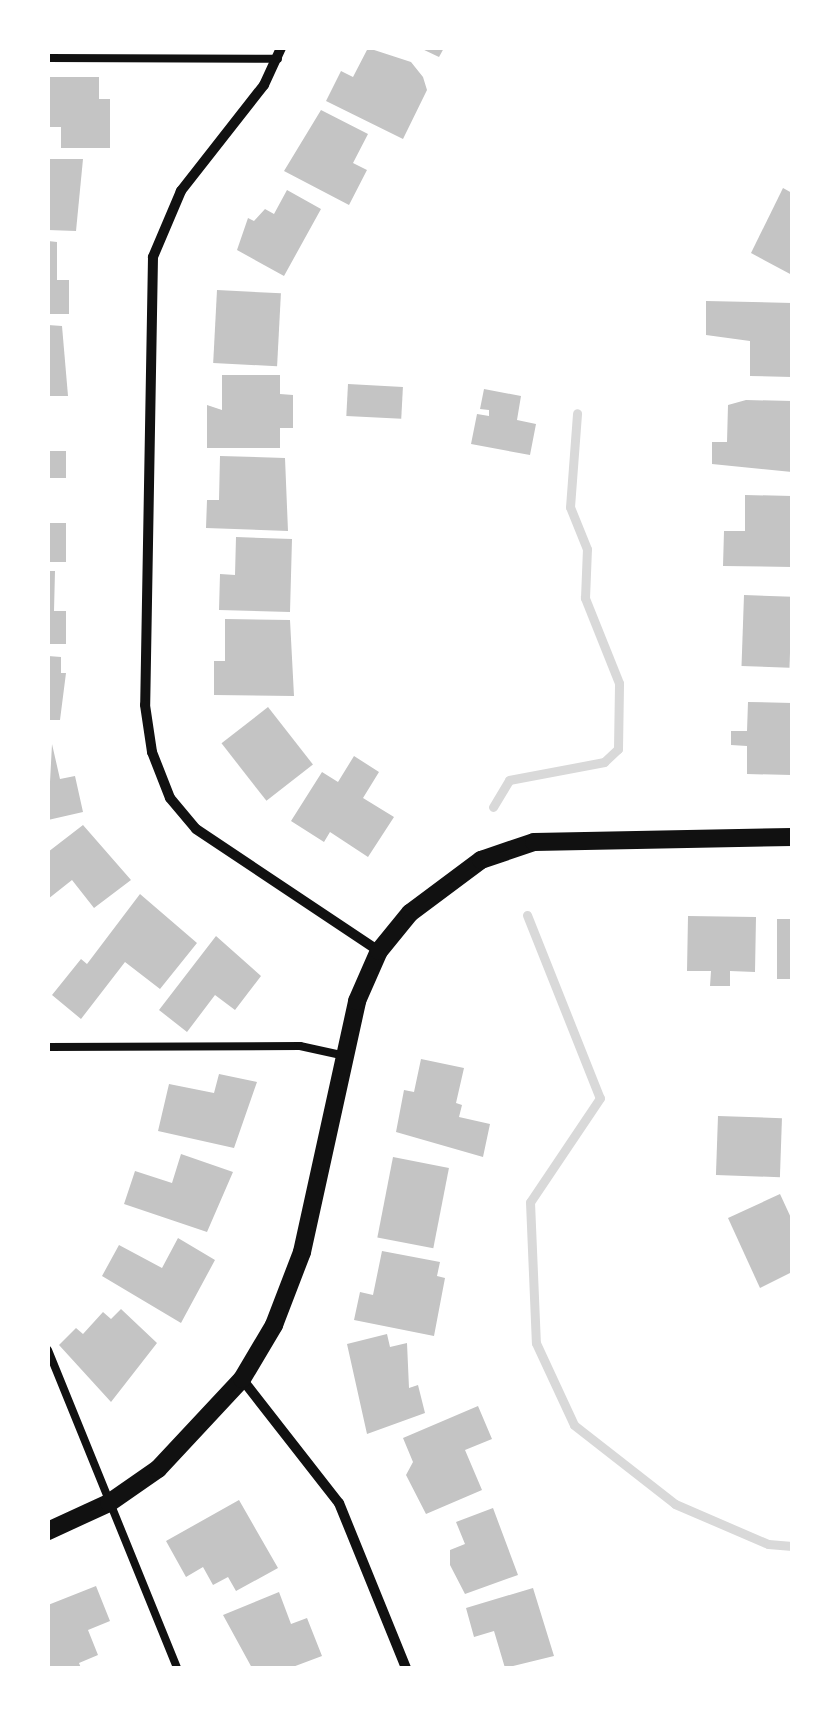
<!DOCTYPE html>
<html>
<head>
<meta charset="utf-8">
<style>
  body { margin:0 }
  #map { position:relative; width:840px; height:1716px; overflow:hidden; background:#fff; font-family:"Source Sans 3",sans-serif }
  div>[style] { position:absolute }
  .stream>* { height:9px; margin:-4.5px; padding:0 4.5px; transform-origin:4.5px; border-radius:4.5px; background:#d9d9d9 }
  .building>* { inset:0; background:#c4c4c4; transform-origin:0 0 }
  .service>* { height:8px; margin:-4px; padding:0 4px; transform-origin:4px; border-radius:4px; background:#111 }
  .minor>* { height:10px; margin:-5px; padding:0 5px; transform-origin:5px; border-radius:5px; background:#111 }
  .tertiary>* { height:18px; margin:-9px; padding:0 9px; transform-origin:9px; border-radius:9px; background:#111 }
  span { translate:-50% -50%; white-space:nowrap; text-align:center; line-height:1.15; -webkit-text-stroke:9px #fff; paint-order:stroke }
  .frame { position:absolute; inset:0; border:50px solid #fff; pointer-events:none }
</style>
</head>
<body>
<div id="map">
  <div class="stream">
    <div style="left:493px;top:807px;width:31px;rotate:-59deg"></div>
    <div style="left:509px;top:780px;width:97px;rotate:-10.7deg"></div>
    <div style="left:604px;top:762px;width:19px;rotate:-43deg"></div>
    <div style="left:618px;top:749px;width:66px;rotate:-89.1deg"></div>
    <div style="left:619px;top:683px;width:92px;rotate:-111.8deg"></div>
    <div style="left:585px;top:598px;width:49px;rotate:-87.7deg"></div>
    <div style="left:587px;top:549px;width:45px;rotate:-112deg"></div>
    <div style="left:570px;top:507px;width:94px;rotate:-85.7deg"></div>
    <div style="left:527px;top:915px;width:197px;rotate:68.3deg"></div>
    <div style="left:600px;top:1098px;width:125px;rotate:123.9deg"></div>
    <div style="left:530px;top:1202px;width:141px;rotate:87.6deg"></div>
    <div style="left:536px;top:1343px;width:90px;rotate:65.1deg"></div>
    <div style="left:574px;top:1425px;width:128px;rotate:38deg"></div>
    <div style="left:675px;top:1504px;width:101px;rotate:23.3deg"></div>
    <div style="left:768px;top:1544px;width:24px;rotate:5deg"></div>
  </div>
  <div class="building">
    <div style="clip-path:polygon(368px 48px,411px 62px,423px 77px,427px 90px,403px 139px,326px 101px,341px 71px,353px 77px)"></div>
    <div style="clip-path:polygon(420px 48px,444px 48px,439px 57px)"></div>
    <div style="clip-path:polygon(48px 77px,99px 77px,99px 99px,110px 99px,110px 148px,61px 148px,61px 127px,48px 127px)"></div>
    <div style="clip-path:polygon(321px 110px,368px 134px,353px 163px,367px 170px,349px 205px,284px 171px)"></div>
    <div style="clip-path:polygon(48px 159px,83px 159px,76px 231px,48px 230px)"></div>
    <div style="clip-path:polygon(783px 188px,792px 193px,792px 275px,751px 253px)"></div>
    <div style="clip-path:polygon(287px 190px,321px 209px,284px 276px,237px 250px,248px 218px,254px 221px,265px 209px,274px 214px)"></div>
    <div style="clip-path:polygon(48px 241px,57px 242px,57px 280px,69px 280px,69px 314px,48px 314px)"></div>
    <div style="left:217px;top:290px;width:64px;height:73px;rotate:3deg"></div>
    <div style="clip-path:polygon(706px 301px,792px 303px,792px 377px,750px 376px,750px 341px,706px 335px)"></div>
    <div style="clip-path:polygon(48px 325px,62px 326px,68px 396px,48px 396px)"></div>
    <div style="clip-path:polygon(222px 375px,280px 375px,280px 394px,293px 395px,293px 428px,280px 428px,280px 448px,207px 448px,207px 405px,222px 410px)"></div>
    <div style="left:348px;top:384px;width:55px;height:32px;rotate:3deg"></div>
    <div style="clip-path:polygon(484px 389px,521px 396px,517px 420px,536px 424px,530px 455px,471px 444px,477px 414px,489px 416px,489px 410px,480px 409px)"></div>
    <div style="clip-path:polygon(746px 400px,792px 401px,792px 472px,712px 464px,712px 442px,727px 442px,728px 405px)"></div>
    <div style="left:48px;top:451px;width:18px;height:27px"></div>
    <div style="clip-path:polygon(220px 456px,285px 458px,288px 531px,206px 528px,207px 500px,219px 500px)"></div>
    <div style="clip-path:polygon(745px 495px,792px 496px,792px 567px,723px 566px,724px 531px,745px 531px)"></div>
    <div style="left:48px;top:523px;width:18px;height:39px"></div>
    <div style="clip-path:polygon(236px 537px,292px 539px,290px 612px,219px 610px,220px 574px,235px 575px)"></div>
    <div style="clip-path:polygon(48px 571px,55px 571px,54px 611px,66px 611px,66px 644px,48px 644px)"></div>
    <div style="left:744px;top:595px;width:48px;height:71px;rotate:2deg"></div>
    <div style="clip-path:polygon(225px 619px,290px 620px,294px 696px,214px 695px,214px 661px,225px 661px)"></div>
    <div style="clip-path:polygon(48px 656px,61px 657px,61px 673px,66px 673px,60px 720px,48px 720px)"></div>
    <div style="clip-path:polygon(748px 702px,792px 703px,792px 775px,747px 774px,747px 746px,731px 745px,731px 731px,747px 731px)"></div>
    <div style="left:268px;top:707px;width:73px;height:59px;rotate:52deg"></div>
    <div style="clip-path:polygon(52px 744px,60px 779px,75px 776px,83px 812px,48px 820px)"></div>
    <div style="clip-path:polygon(354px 756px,379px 772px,363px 798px,394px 817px,368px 857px,330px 832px,324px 842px,291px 821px,322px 772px,338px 782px)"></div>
    <div style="clip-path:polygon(83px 825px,131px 880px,94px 908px,72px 880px,48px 899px,48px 852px)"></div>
    <div style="clip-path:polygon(140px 894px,197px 943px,160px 989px,125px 962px,81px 1019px,52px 995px,81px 959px,87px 964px)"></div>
    <div style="clip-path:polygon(688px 916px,756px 917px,755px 972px,730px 971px,730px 986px,710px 986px,711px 971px,687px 971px)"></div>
    <div style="left:777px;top:919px;width:15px;height:60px"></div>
    <div style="clip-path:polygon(216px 936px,261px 976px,235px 1010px,215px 995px,187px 1032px,159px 1010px)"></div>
    <div style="clip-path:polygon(421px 1059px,464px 1068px,456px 1103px,462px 1105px,459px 1117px,490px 1124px,483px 1157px,396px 1132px,404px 1090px,414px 1092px)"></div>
    <div style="clip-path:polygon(219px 1074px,257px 1082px,234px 1148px,158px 1131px,169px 1084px,214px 1093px)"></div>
    <div style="left:718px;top:1116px;width:64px;height:59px;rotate:2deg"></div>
    <div style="clip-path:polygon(181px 1154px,233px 1172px,207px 1232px,124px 1204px,135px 1171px,172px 1183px)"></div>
    <div style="left:393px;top:1157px;width:57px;height:82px;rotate:11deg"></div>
    <div style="clip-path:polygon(780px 1194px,792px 1220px,792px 1272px,760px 1288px,728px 1218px)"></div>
    <div style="clip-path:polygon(178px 1238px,215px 1260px,181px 1323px,102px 1276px,119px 1245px,162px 1268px)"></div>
    <div style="clip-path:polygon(382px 1251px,440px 1262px,437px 1276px,445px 1278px,434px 1336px,354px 1320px,360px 1292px,373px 1295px)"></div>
    <div style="clip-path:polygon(121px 1309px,157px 1343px,111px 1402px,59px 1345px,76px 1328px,83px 1334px,103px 1312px,111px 1319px)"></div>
    <div style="clip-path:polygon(387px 1334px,390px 1347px,407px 1343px,409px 1388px,418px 1385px,425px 1413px,367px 1434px,347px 1344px)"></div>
    <div style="clip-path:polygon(478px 1406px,492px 1439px,465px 1450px,482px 1490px,426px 1514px,406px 1475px,413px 1462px,403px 1438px)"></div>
    <div style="clip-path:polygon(239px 1500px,278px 1568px,236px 1591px,228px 1577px,213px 1585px,203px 1567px,186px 1577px,166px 1541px)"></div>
    <div style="clip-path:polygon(493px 1508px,518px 1575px,465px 1594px,450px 1565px,450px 1550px,465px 1544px,456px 1522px)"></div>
    <div style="clip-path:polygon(96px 1586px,110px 1621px,88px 1630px,98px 1655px,79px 1663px,81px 1668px,48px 1668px,48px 1605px)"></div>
    <div style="clip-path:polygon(533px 1588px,554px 1656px,505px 1668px,494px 1631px,474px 1637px,466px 1608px)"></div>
    <div style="clip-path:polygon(279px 1592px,291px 1624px,307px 1618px,322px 1656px,290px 1668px,252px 1668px,223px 1615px)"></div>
  </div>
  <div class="service">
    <div style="left:48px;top:58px;width:230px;rotate:0.2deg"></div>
    <div style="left:48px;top:1047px;width:252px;rotate:-0.2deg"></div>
    <div style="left:300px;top:1046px;width:42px;rotate:12.4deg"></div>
    <div style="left:48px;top:1350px;width:343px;rotate:67.9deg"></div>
  </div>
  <div class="minor">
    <div style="left:281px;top:48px;width:41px;rotate:114.7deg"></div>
    <div style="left:264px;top:85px;width:135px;rotate:128.1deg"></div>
    <div style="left:181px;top:191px;width:72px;rotate:113deg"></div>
    <div style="left:153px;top:257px;width:448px;rotate:91deg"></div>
    <div style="left:145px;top:705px;width:48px;rotate:81.5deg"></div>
    <div style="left:152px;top:752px;width:49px;rotate:68.6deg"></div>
    <div style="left:170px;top:798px;width:40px;rotate:50deg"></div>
    <div style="left:196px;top:829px;width:220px;rotate:33.7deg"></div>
    <div style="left:242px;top:1379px;width:157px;rotate:52deg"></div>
    <div style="left:339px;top:1503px;width:178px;rotate:67.9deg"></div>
  </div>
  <div class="tertiary">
    <div style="left:48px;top:1531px;width:67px;rotate:-24.7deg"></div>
    <div style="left:109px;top:1503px;width:60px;rotate:-34.8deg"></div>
    <div style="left:158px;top:1469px;width:123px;rotate:-47deg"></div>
    <div style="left:242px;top:1379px;width:63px;rotate:-59.3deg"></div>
    <div style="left:274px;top:1325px;width:78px;rotate:-69deg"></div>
    <div style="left:302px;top:1252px;width:257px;rotate:-77.6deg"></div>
    <div style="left:357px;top:1001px;width:55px;rotate:-66.3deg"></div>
    <div style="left:379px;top:951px;width:49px;rotate:-50.8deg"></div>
    <div style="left:410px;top:913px;width:89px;rotate:-36.7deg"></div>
    <div style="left:481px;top:860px;width:56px;rotate:-18.8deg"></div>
    <div style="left:534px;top:842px;width:258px;rotate:-1.1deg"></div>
  </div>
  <div class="frame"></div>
</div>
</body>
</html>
